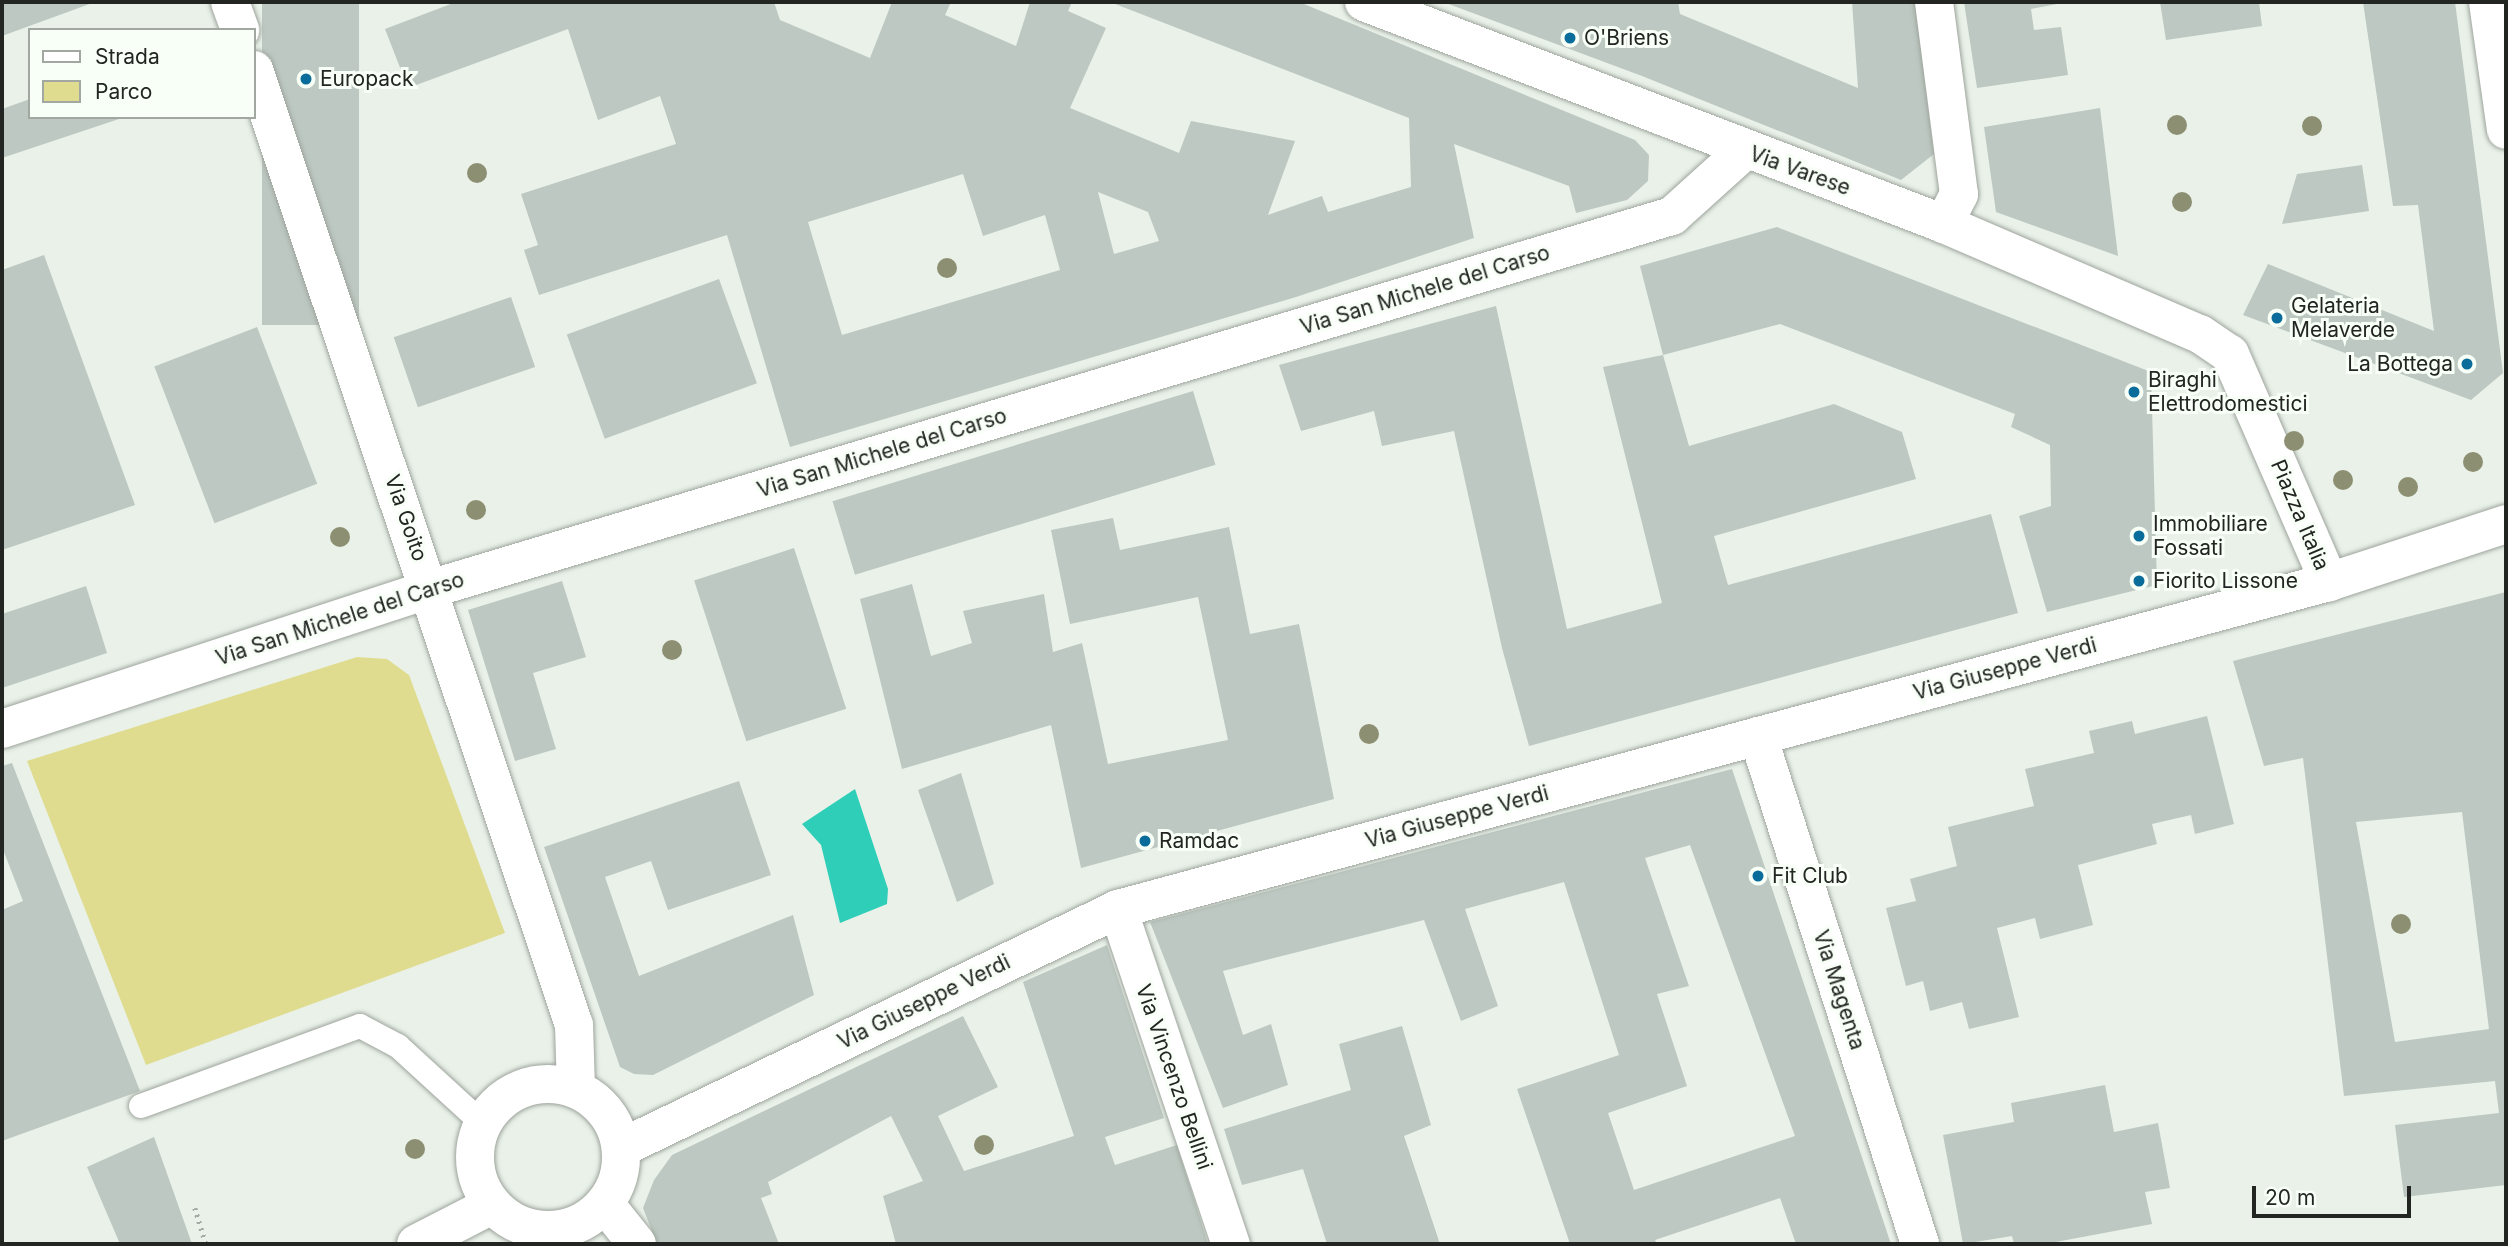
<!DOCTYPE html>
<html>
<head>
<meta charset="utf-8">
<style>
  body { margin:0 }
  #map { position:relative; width:2508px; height:1246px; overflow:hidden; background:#e9f1e9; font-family:Inter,sans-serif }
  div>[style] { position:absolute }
  .green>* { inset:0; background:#e0dc8f }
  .water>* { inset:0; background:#2eceb8 }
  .building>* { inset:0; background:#bdc8c2; transform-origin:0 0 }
  .path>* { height:4.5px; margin-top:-2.25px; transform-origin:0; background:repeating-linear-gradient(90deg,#a3a9a3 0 2px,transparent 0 7px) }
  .roads { filter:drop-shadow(0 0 2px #9da49c) drop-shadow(0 0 2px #9da49c) }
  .lane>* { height:24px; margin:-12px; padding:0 12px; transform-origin:12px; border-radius:12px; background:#fff }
  .street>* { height:38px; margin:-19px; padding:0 19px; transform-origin:19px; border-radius:19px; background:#fff }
  .secondary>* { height:38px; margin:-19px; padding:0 19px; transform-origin:19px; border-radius:19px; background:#fff }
  .secondary>.ring { margin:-19px; padding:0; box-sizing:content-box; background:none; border:38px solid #fff; border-radius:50% }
  .trees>* { width:20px; height:20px; margin:-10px; border-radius:50%; background:#8d8f72 }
  .dots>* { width:19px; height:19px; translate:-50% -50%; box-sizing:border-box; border:4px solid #f7fff6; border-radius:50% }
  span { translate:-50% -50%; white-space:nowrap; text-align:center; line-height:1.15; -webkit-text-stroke:6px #f7fff6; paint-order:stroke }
  .poi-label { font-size:21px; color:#222522 }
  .left { translate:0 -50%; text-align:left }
  .right { translate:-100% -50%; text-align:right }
  .street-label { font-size:21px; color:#222522 }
  .frame { position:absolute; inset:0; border:4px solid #222522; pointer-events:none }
  .legend { position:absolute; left:28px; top:28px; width:228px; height:91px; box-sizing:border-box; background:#f7fff6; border:2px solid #a2a8a1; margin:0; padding:9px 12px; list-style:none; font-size:21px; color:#222522 }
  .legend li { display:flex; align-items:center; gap:14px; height:35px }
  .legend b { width:35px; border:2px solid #a2a8a1 }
  .scale { position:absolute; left:2252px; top:1186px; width:159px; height:32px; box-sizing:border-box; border:4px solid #222522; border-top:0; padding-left:9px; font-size:21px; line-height:24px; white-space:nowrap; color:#222522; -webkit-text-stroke:5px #f7fff6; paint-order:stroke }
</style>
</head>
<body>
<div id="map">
  <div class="green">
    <div style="clip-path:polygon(357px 657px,387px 659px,409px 675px,505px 933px,146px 1065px,27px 761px)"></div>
  </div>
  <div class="water">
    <div style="clip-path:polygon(855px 789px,888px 889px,887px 904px,840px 923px,821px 845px,802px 824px)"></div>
  </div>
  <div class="building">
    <div style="clip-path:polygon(2px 2px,95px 2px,2px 36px)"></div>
    <div style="left:262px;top:2px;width:97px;height:323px"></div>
    <div style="clip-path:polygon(evenodd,456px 2px,774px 2px,780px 20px,870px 58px,892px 2px,951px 2px,945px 15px,1016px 46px,1030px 2px,1072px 2px,1068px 11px,1106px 28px,1070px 108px,1179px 153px,1191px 121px,1295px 141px,1268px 215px,1322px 196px,1328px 212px,1411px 187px,1409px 118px,1110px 2px,1299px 2px,1635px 140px,1649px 155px,1648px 181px,1627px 200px,1576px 213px,1569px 186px,1454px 144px,1474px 238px,1296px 297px,790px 447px,727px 235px,539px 295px,524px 250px,538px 245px,521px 194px,676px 144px,660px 96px,598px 120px,568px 29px,408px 88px,385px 29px,456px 2px,963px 174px,983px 236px,1045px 215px,1060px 270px,842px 335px,808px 222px,963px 174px,456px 2px,1098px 192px,1148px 212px,1159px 241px,1114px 254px,1098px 192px)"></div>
    <div style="clip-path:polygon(1443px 2px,1678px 2px,1680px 14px,1858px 88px,1852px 2px,1915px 2px,1934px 154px,1901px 180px,1642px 76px)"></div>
    <div style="clip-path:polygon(1964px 2px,2068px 2px,2031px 9px,2034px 30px,2061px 27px,2068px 75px,1977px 88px)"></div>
    <div style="clip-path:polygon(2160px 2px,2259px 2px,2262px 26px,2166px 40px)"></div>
    <div style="clip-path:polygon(2363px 2px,2455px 2px,2503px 373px,2471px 400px,2243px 315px,2268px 264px,2434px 331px,2418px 205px,2393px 206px)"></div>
    <div style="clip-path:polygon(30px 99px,30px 117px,122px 118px,2px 158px,2px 109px)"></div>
    <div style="clip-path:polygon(2100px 108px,2118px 256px,1996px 212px,1984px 127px)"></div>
    <div style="clip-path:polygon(2362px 165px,2369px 211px,2282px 224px,2297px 174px)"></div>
    <div style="clip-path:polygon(1777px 227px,2151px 372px,2157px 585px,2047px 612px,2019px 516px,2051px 506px,2050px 445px,2011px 427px,2015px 414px,1780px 324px,1663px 355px,1640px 266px)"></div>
    <div style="clip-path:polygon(44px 255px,135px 505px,2px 550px,2px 270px)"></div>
    <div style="left:719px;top:279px;width:111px;height:162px;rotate:70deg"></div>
    <div style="left:511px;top:297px;width:74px;height:124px;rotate:71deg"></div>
    <div style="clip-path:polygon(1496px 306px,1567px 629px,1662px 603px,1603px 367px,1663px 355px,1689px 446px,1834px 404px,1902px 432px,1916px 479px,1714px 536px,1728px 585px,1991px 514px,2018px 613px,1529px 746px,1502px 648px,1454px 431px,1382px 446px,1374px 411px,1301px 431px,1279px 365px)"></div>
    <div style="left:257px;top:327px;width:168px;height:110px;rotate:69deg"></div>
    <div style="left:1193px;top:391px;width:77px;height:377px;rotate:73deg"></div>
    <div style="clip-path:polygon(1113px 518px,1120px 550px,1229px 527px,1250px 634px,1299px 624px,1334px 799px,1081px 868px,1051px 725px,902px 769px,860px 599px,912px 584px,931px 656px,972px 643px,963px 611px,1044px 594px,1053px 652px,1082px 643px,1108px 764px,1228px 740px,1198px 597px,1070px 624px,1051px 530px)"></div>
    <div style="left:794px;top:548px;width:169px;height:105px;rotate:72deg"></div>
    <div style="clip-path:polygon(562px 581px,586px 657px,533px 673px,556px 749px,515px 761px,468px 610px)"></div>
    <div style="clip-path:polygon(86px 586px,107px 653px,2px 688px,2px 614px)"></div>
    <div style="clip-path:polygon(evenodd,2506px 592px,2506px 1185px,2404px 1197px,2395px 1125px,2499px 1113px,2495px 1081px,2344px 1096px,2303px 758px,2264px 766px,2233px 661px,2506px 592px,2462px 812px,2489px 1029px,2395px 1042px,2356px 822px,2462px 812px)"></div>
    <div style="clip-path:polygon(2207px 716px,2234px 824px,2195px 834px,2191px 815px,2152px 824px,2157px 844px,2078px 865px,2093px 925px,2040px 939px,2035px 918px,1997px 928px,2019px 1017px,1969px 1029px,1962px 1002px,1930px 1011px,1923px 981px,1906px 986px,1886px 908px,1916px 901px,1910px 879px,1957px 866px,1948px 827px,2034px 806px,2025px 769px,2094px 753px,2089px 731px,2132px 721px,2135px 734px)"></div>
    <div style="clip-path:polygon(12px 763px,140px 1091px,2px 1141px,2px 910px,23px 901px,2px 847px,2px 766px)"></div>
    <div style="clip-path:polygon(evenodd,1732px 769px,1891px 1244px,1796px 1244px,1780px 1198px,1655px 1240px,1657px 1244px,1570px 1244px,1517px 1089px,1619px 1055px,1564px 882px,1465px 909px,1498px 1006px,1461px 1021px,1424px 920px,1223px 971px,1243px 1035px,1271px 1024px,1288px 1085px,1223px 1108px,1150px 922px,1732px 769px,1690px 845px,1795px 1136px,1634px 1190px,1608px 1113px,1687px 1086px,1657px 994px,1689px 986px,1645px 858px,1690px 845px)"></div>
    <div style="clip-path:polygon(961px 773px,994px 884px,957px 902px,918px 790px)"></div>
    <div style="clip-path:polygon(739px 781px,771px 875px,668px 910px,651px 861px,605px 877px,639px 976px,793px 915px,814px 995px,653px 1075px,634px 1074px,620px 1067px,544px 847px)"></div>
    <div style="clip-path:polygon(1107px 945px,1164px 1118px,1105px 1137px,1115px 1165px,1177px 1145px,1208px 1244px,896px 1244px,883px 1196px,923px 1181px,891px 1116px,768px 1182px,772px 1194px,761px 1198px,779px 1244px,657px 1244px,643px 1208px,654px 1180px,672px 1155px,963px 1016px,998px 1087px,938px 1116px,964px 1171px,1074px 1136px,1023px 982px)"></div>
    <div style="clip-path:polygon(1402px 1026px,1431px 1125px,1404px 1136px,1440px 1244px,1327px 1244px,1303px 1169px,1242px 1185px,1224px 1129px,1351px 1090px,1339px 1044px)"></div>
    <div style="clip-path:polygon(2105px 1085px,2114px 1132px,2158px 1123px,2170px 1188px,2145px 1192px,2152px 1224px,2045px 1244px,2014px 1244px,2012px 1236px,1963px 1244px,1943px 1135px,2014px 1122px,2011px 1103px)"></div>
    <div style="clip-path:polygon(154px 1137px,192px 1244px,120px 1244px,87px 1167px)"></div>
  </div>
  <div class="path">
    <div style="left:195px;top:1208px;width:38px;rotate:73deg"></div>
  </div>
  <div class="roads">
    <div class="lane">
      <div style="left:141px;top:1106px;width:233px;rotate:-20.1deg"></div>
      <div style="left:360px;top:1026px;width:43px;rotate:27.8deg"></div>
      <div style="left:398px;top:1046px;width:114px;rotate:42.5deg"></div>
    </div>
    <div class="street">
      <div style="left:230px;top:2px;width:30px;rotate:70deg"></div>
      <div style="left:1364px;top:2px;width:621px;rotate:20.94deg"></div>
      <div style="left:1944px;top:224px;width:279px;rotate:23.3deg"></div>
      <div style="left:2200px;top:334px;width:36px;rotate:34deg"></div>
      <div style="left:2230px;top:354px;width:249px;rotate:66.5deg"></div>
      <div style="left:1934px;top:2px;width:194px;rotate:82.6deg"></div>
      <div style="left:1959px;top:194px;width:34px;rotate:117deg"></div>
      <div style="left:254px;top:70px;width:1007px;rotate:71.48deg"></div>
      <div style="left:574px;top:1025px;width:64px;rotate:88.2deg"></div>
      <div style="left:2px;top:729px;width:450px;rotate:-18.1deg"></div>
      <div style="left:430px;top:589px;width:1297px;rotate:-16.72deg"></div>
      <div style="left:1672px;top:216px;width:98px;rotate:-42.1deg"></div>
      <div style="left:1758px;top:736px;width:533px;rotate:72.31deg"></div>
      <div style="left:1118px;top:909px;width:354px;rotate:71.4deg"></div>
      <div style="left:605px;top:1204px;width:51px;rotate:51.3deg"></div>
    </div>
    <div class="secondary">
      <div style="left:2488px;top:2px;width:129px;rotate:82deg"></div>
      <div class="ring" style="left:475px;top:1084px;width:108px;height:108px"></div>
      <div style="left:621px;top:1148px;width:551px;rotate:-25.68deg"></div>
      <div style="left:1118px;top:909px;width:1254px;rotate:-15.11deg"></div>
      <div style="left:2329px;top:582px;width:186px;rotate:-18.1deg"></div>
      <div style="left:416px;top:1244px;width:85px;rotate:-27.2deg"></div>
    </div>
  </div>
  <div class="trees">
    <div style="left:2177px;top:125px"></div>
    <div style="left:2312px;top:126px"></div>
    <div style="left:477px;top:173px"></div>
    <div style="left:2182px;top:202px"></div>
    <div style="left:947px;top:268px"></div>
    <div style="left:2294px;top:441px"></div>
    <div style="left:2473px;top:462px"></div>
    <div style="left:2343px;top:480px"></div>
    <div style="left:2408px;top:487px"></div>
    <div style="left:476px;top:510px"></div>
    <div style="left:340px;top:537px"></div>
    <div style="left:672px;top:650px"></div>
    <div style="left:1369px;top:734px"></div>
    <div style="left:2401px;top:924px"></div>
    <div style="left:984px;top:1145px"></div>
    <div style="left:415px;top:1149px"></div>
  </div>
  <div class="dots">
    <div style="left:1570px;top:38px;background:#096c9a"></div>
    <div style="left:306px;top:79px;background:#096c9a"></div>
    <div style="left:2277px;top:318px;background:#096c9a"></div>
    <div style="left:2467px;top:364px;background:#096c9a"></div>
    <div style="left:2134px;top:392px;background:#096c9a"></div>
    <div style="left:2139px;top:536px;background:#096c9a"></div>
    <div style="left:2139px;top:581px;background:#096c9a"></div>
    <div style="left:1145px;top:841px;background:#096c9a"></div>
    <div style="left:1758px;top:876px;background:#096c9a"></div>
  </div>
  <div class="poi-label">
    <span class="left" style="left:1584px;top:38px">O'Briens</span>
    <span class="left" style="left:320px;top:79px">Europack</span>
    <span class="left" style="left:2291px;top:318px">Gelateria<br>Melaverde</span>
    <span class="right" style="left:2453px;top:364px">La Bottega</span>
    <span class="left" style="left:2148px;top:392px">Biraghi<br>Elettrodomestici</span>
    <span class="left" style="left:2153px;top:536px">Immobiliare<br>Fossati</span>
    <span class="left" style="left:2153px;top:581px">Fiorito Lissone</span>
    <span class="left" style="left:1159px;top:841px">Ramdac</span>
    <span class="left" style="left:1772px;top:876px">Fit Club</span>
  </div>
  <div class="street-label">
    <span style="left:1800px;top:171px;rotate:20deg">Via Varese</span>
    <span style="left:1425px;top:290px;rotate:-17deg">Via San Michele del Carso</span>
    <span style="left:882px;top:453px;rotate:-17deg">Via San Michele del Carso</span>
    <span style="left:2300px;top:515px;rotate:67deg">Piazza Italia</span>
    <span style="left:406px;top:518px;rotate:71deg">Via Goito</span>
    <span style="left:340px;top:619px;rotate:-18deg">Via San Michele del Carso</span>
    <span style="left:2005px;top:669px;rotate:-15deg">Via Giuseppe Verdi</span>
    <span style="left:1457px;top:817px;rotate:-15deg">Via Giuseppe Verdi</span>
    <span style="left:1839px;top:990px;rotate:72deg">Via Magenta</span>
    <span style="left:924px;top:1002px;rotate:-26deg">Via Giuseppe Verdi</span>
    <span style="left:1174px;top:1077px;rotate:71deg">Via Vincenzo Bellini</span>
  </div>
  <div class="frame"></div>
  <ul class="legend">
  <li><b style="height:9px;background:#fff"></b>Strada</li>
  <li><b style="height:19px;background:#e0dc8f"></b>Parco</li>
  </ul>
  <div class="scale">20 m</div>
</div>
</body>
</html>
